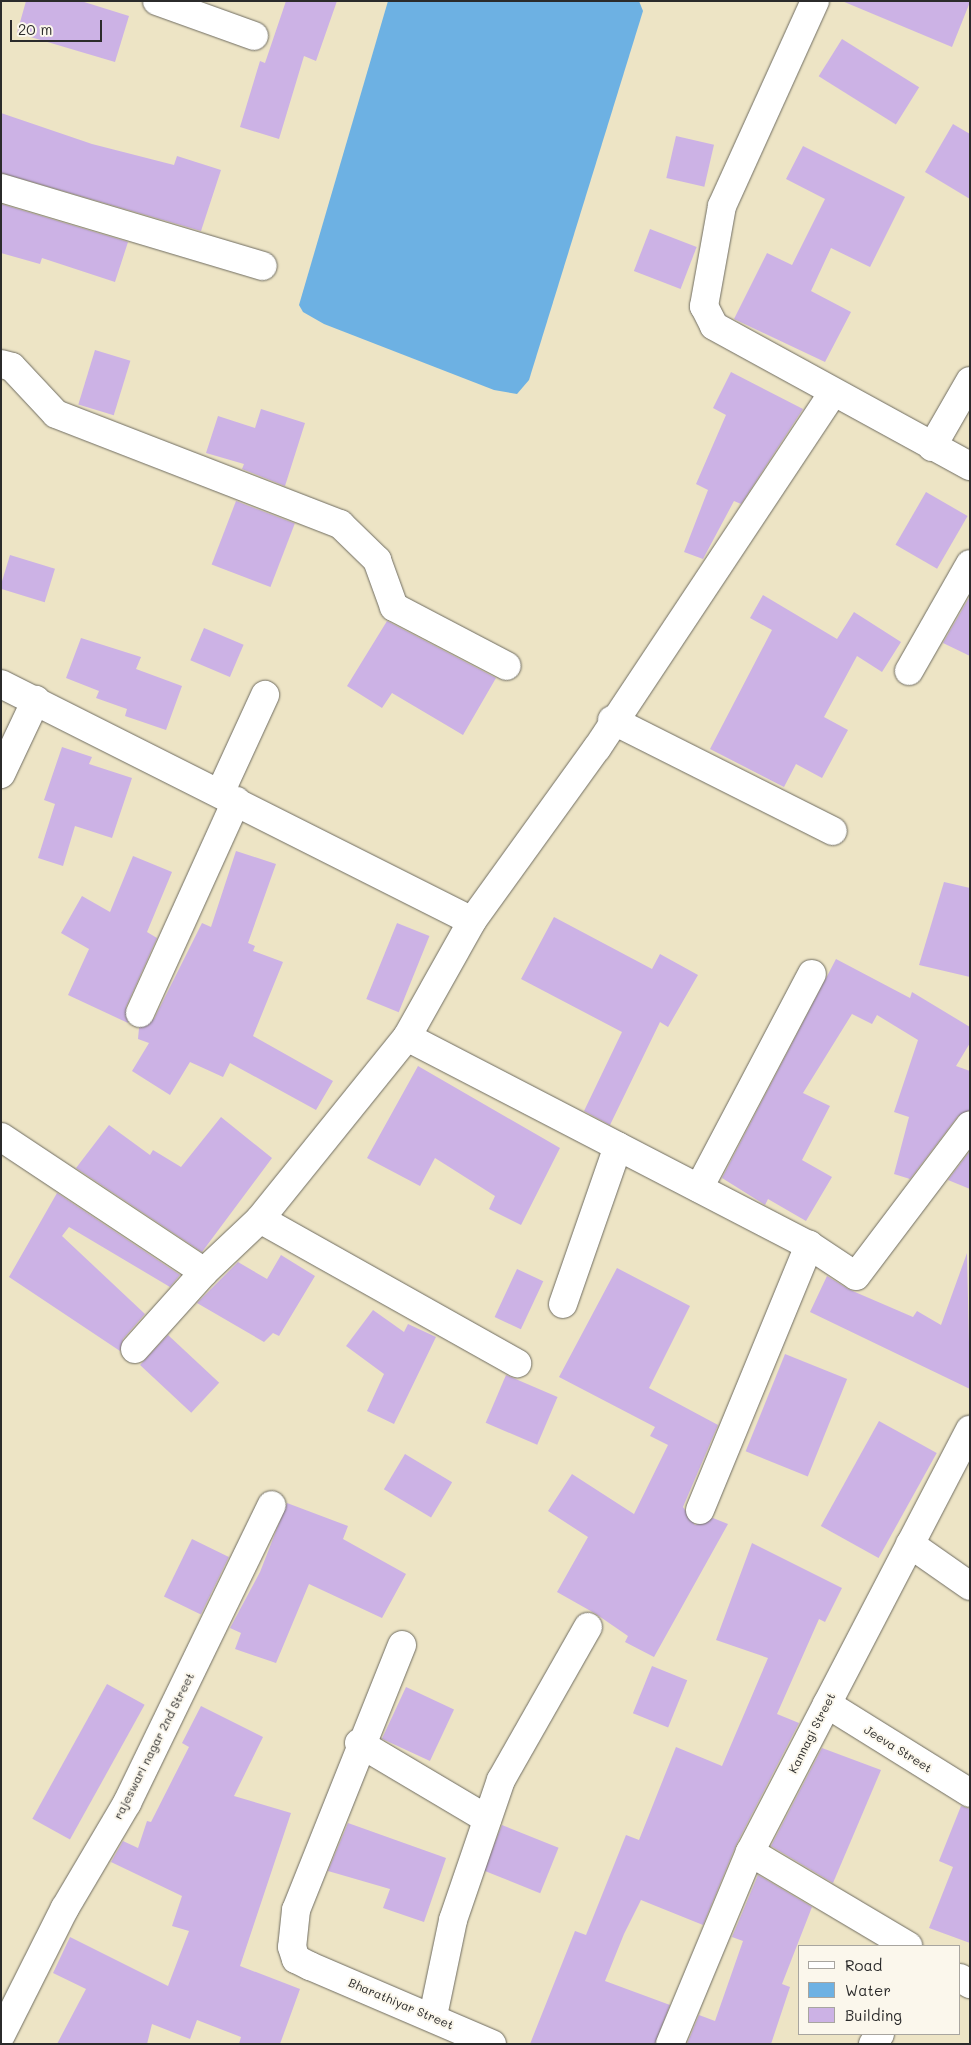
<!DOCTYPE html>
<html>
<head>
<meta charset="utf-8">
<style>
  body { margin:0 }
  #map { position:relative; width:971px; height:2045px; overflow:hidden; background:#ede4c5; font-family:Mali,sans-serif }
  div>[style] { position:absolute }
  .water>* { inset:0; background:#6db1e3 }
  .building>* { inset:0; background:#ccb2e5; transform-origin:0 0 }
  .roads { filter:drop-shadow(0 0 1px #6f6c61) drop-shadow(0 0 1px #6f6c61) }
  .minor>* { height:28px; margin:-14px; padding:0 14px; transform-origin:14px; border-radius:14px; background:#fff }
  span { translate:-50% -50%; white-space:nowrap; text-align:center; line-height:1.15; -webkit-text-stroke:4px #fbf7ec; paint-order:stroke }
  .street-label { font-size:12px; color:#2b2b2b }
  .frame { position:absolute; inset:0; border:2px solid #2b2b2b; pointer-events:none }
  .legend { position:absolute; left:798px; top:1945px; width:162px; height:90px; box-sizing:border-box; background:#fbf7ec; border:1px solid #a8a59f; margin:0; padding:6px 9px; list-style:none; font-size:15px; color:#2b2b2b }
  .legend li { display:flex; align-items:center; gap:10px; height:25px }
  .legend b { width:25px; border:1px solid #a8a59f }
  .scale { position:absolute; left:10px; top:20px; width:92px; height:22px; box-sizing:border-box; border:2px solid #2b2b2b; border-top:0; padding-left:6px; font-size:15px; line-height:18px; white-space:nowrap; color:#2b2b2b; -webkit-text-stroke:4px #fbf7ec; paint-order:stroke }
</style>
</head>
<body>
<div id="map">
  <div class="water">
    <div style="clip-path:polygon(388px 1px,639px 1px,643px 11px,529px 380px,517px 394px,494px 390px,324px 324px,303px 312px,299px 305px)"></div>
  </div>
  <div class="building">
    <div style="clip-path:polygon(26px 1px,81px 1px,129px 16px,115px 62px,17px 33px)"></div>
    <div style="clip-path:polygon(286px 1px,337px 1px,316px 61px,304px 56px,279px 139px,240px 127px,260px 61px,265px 63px)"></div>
    <div style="clip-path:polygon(842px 1px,970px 1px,970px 2px,952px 47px)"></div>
    <div style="left:842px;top:39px;width:91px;height:44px;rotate:32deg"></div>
    <div style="clip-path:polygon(1px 113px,92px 144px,174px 165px,177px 156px,221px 170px,201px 231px,1px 173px)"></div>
    <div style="clip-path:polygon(953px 124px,970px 134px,970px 199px,925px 172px)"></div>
    <div style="left:676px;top:136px;width:39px;height:43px;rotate:13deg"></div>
    <div style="clip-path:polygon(803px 146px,905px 197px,870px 267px,831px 248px,811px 291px,851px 312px,825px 362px,734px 319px,767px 253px,792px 265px,825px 199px,786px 179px)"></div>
    <div style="clip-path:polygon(1px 204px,128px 242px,115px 282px,42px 258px,40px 264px,1px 253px)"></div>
    <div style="left:650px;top:229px;width:50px;height:45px;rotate:21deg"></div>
    <div style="left:95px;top:350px;width:37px;height:57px;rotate:17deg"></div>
    <div style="clip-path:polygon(731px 372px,803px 409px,741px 504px,734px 501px,703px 559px,684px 552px,708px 490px,696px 484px,726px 415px,713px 408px)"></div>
    <div style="clip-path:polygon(261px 409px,305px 423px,285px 486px,242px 469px,244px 464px,206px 453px,218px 416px,255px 428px)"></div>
    <div style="left:926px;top:492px;width:48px;height:61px;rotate:30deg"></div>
    <div style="left:236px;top:501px;width:63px;height:68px;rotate:21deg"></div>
    <div style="left:10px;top:555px;width:47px;height:35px;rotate:17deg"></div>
    <div style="clip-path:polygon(763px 595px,837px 639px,854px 612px,901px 642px,882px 672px,857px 656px,824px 717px,848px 730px,822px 778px,796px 764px,784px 787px,710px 749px,772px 630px,750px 618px)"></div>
    <div style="clip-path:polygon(970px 596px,970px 656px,943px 643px)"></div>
    <div style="clip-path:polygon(387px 621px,496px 678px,463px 735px,392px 693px,382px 708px,347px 686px)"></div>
    <div style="left:204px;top:628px;width:43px;height:35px;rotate:23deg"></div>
    <div style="clip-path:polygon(81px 638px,141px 657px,136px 669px,182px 686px,166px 730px,125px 716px,127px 709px,96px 698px,99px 691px,66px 678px)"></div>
    <div style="clip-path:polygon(62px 747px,92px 757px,89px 764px,132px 778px,112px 838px,75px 826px,63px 866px,38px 858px,55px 804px,44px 800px)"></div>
    <div style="clip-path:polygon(236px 851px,276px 864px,248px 943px,255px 946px,253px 951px,283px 962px,253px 1036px,333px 1081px,316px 1110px,230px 1063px,223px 1077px,190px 1062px,170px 1095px,132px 1071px,149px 1043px,138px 1039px,139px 1028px,154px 1019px,202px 923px,211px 927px)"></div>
    <div style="clip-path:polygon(133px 856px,172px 872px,147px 932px,157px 938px,126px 1007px,128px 1023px,68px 995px,89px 949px,61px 933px,82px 896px,110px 912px)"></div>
    <div style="clip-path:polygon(944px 882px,970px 888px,970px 977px,919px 965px)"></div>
    <div style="clip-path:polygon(554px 917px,652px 969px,660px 954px,698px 975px,668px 1027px,660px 1022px,610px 1125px,584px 1111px,622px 1032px,521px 979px)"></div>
    <div style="left:397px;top:923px;width:35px;height:82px;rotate:22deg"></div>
    <div style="clip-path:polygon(836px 959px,910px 998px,912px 992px,970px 1027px,970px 1043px,956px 1066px,970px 1071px,970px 1110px,958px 1116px,910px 1179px,894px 1174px,909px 1117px,894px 1112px,918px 1040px,877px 1015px,872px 1024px,852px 1014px,803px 1093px,830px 1106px,802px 1160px,832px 1177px,806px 1221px,768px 1199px,765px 1205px,722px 1178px)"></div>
    <div style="clip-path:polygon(418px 1066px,560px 1148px,521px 1225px,489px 1209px,495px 1196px,435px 1158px,420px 1186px,367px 1158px)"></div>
    <div style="clip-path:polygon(221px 1117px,272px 1158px,202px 1252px,76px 1168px,109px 1125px,150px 1155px,153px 1150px,181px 1167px)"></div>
    <div style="clip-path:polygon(970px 1151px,970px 1189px,948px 1180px)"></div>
    <div style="clip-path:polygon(57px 1193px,180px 1275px,170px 1287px,69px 1227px,62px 1236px,145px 1314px,123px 1339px,120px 1351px,9px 1277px)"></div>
    <div style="clip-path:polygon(967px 1253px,970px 1389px,810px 1312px,827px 1276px,848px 1289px,913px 1317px,917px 1311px,941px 1325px)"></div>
    <div style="clip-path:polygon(281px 1255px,315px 1276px,279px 1336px,273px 1333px,264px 1342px,197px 1303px,238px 1262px,267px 1279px)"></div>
    <div style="clip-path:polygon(617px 1268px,690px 1306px,649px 1388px,718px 1425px,683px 1507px,695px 1525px,713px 1518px,728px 1524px,654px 1657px,625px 1642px,628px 1636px,596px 1614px,557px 1592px,588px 1537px,548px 1511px,572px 1474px,634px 1514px,668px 1445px,650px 1436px,655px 1427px,559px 1377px)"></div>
    <div style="left:517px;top:1269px;width:29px;height:53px;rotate:25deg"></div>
    <div style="clip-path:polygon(373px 1310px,404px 1332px,408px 1324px,436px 1337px,394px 1424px,367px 1411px,384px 1374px,346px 1346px)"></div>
    <div style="left:168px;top:1335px;width:70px;height:41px;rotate:43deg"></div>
    <div style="left:785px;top:1354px;width:67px;height:105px;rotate:22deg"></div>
    <div style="left:506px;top:1375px;width:56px;height:52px;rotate:23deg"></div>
    <div style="left:879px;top:1421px;width:66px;height:120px;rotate:29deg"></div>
    <div style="left:405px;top:1454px;width:55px;height:41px;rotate:31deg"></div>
    <div style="clip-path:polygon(287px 1503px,348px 1526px,343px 1539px,406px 1574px,382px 1618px,309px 1584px,276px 1663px,235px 1649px,241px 1633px,230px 1628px,260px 1572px)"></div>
    <div style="left:192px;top:1539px;width:41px;height:64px;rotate:26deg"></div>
    <div style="clip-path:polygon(752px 1543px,842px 1588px,825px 1622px,819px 1619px,777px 1714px,799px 1723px,736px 1845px,703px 1925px,641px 1900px,624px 1934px,605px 1981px,670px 2005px,655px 2044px,530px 2044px,575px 1931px,586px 1935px,626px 1835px,639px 1840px,676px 1747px,722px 1766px,768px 1658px,716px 1640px)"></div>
    <div style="left:652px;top:1666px;width:38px;height:51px;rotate:22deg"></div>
    <div style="left:107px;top:1684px;width:43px;height:154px;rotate:29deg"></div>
    <div style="left:406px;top:1687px;width:53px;height:57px;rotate:25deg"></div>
    <div style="clip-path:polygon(201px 1706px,263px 1737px,234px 1796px,291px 1813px,240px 1966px,300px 1989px,280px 2044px,239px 2044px,241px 2037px,197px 2020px,190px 2039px,152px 2024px,147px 2044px,57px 2044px,86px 1989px,53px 1973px,70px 1937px,168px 1986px,189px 1931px,172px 1926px,182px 1896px,111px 1862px,123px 1841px,138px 1848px,147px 1821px,151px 1822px,189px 1747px,182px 1743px)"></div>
    <div style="clip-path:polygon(822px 1748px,881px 1770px,833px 1883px,771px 1846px)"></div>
    <div style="clip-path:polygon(961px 1806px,970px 1809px,970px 1943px,929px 1928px,953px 1867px,939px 1861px)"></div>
    <div style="clip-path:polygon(348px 1823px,446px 1858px,424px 1922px,383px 1908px,390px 1889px,328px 1871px)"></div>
    <div style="left:502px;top:1825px;width:61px;height:49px;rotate:22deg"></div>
    <div style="clip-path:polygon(758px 1875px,812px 1907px,782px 1984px,790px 1987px,771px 2044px,687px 2044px,699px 2015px,715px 2021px,743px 1941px,732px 1937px)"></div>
  </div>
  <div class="roads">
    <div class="minor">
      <div style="left:157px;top:1px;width:103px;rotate:19.8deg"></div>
      <div style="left:815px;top:1px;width:225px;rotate:114.4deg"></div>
      <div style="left:722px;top:206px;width:102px;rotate:100.2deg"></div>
      <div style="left:704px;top:306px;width:22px;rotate:63deg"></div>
      <div style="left:714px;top:326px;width:292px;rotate:28.7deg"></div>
      <div style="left:1px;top:188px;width:273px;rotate:16.6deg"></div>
      <div style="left:1px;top:364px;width:11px;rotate:15deg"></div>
      <div style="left:12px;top:367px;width:64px;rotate:46.9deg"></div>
      <div style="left:56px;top:414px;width:305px;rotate:21.2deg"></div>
      <div style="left:340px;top:524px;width:52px;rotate:44.2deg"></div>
      <div style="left:377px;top:560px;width:50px;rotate:70.1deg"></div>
      <div style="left:394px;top:607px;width:127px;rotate:27.6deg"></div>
      <div style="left:932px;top:447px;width:76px;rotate:-60.1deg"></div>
      <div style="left:909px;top:671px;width:123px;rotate:-60.3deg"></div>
      <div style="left:1px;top:684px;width:527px;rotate:26.71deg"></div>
      <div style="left:612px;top:720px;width:247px;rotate:26.7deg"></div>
      <div style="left:1px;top:774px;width:82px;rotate:-64.7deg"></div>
      <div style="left:220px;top:793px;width:108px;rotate:-65.3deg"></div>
      <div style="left:140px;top:1013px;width:233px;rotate:-65.6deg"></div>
      <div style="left:407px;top:1037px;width:453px;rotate:27.4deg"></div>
      <div style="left:809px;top:1245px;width:56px;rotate:33.4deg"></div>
      <div style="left:856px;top:1276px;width:189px;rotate:-52.9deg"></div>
      <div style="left:1px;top:1137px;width:244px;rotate:33.6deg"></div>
      <div style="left:699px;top:1188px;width:242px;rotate:-62.2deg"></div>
      <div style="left:260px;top:1219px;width:295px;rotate:29.3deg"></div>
      <div style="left:563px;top:1304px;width:167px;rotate:-70.8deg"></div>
      <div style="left:135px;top:1349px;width:103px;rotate:-48.1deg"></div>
      <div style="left:204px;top:1272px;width:77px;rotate:-43.4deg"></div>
      <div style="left:260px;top:1219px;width:234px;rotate:-51.1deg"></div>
      <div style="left:407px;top:1037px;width:133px;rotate:-60.7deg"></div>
      <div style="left:472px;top:921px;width:213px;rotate:-54.2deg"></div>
      <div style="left:597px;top:748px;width:425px;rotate:-56.4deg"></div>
      <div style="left:700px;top:1510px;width:287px;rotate:-67.6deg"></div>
      <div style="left:910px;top:1544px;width:73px;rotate:35deg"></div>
      <div style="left:402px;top:1645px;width:285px;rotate:111.8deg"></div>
      <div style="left:296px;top:1910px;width:37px;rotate:96deg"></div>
      <div style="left:292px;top:1947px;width:13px;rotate:72deg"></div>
      <div style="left:296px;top:1959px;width:16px;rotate:27deg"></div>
      <div style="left:310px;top:1966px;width:198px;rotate:23.2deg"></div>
      <div style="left:827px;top:1704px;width:168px;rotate:31.9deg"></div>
      <div style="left:359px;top:1743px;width:149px;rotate:30.7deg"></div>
      <div style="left:750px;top:1852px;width:184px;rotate:30.7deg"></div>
      <div style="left:960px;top:1978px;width:12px;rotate:31deg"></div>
      <div style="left:433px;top:2016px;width:98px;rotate:-78.2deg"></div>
      <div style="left:453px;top:1920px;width:148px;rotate:-71.1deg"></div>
      <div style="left:501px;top:1780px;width:176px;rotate:-60.4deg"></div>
      <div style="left:1px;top:2035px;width:142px;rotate:-63.3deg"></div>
      <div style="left:65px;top:1908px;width:122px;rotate:-59.4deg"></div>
      <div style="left:127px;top:1803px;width:331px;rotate:-64.1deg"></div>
      <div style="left:670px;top:2044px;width:208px;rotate:-67.4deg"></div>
      <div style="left:750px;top:1852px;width:476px;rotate:-62.5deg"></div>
      <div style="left:873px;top:2044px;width:12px;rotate:-55deg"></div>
    </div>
  </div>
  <div class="street-label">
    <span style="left:812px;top:1733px;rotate:-63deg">Kannagi Street</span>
    <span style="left:154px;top:1746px;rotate:-63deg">rajeswari nagar 2nd Street</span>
    <span style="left:898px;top:1749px;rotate:32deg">Jeeva Street</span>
    <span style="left:401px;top:2004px;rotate:23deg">Bharathiyar Street</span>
  </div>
  <div class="frame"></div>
  <ul class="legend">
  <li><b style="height:6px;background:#fff"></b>Road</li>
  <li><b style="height:14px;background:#6db1e3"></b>Water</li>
  <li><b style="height:14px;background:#ccb2e5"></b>Building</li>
  </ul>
  <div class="scale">20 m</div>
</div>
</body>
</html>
